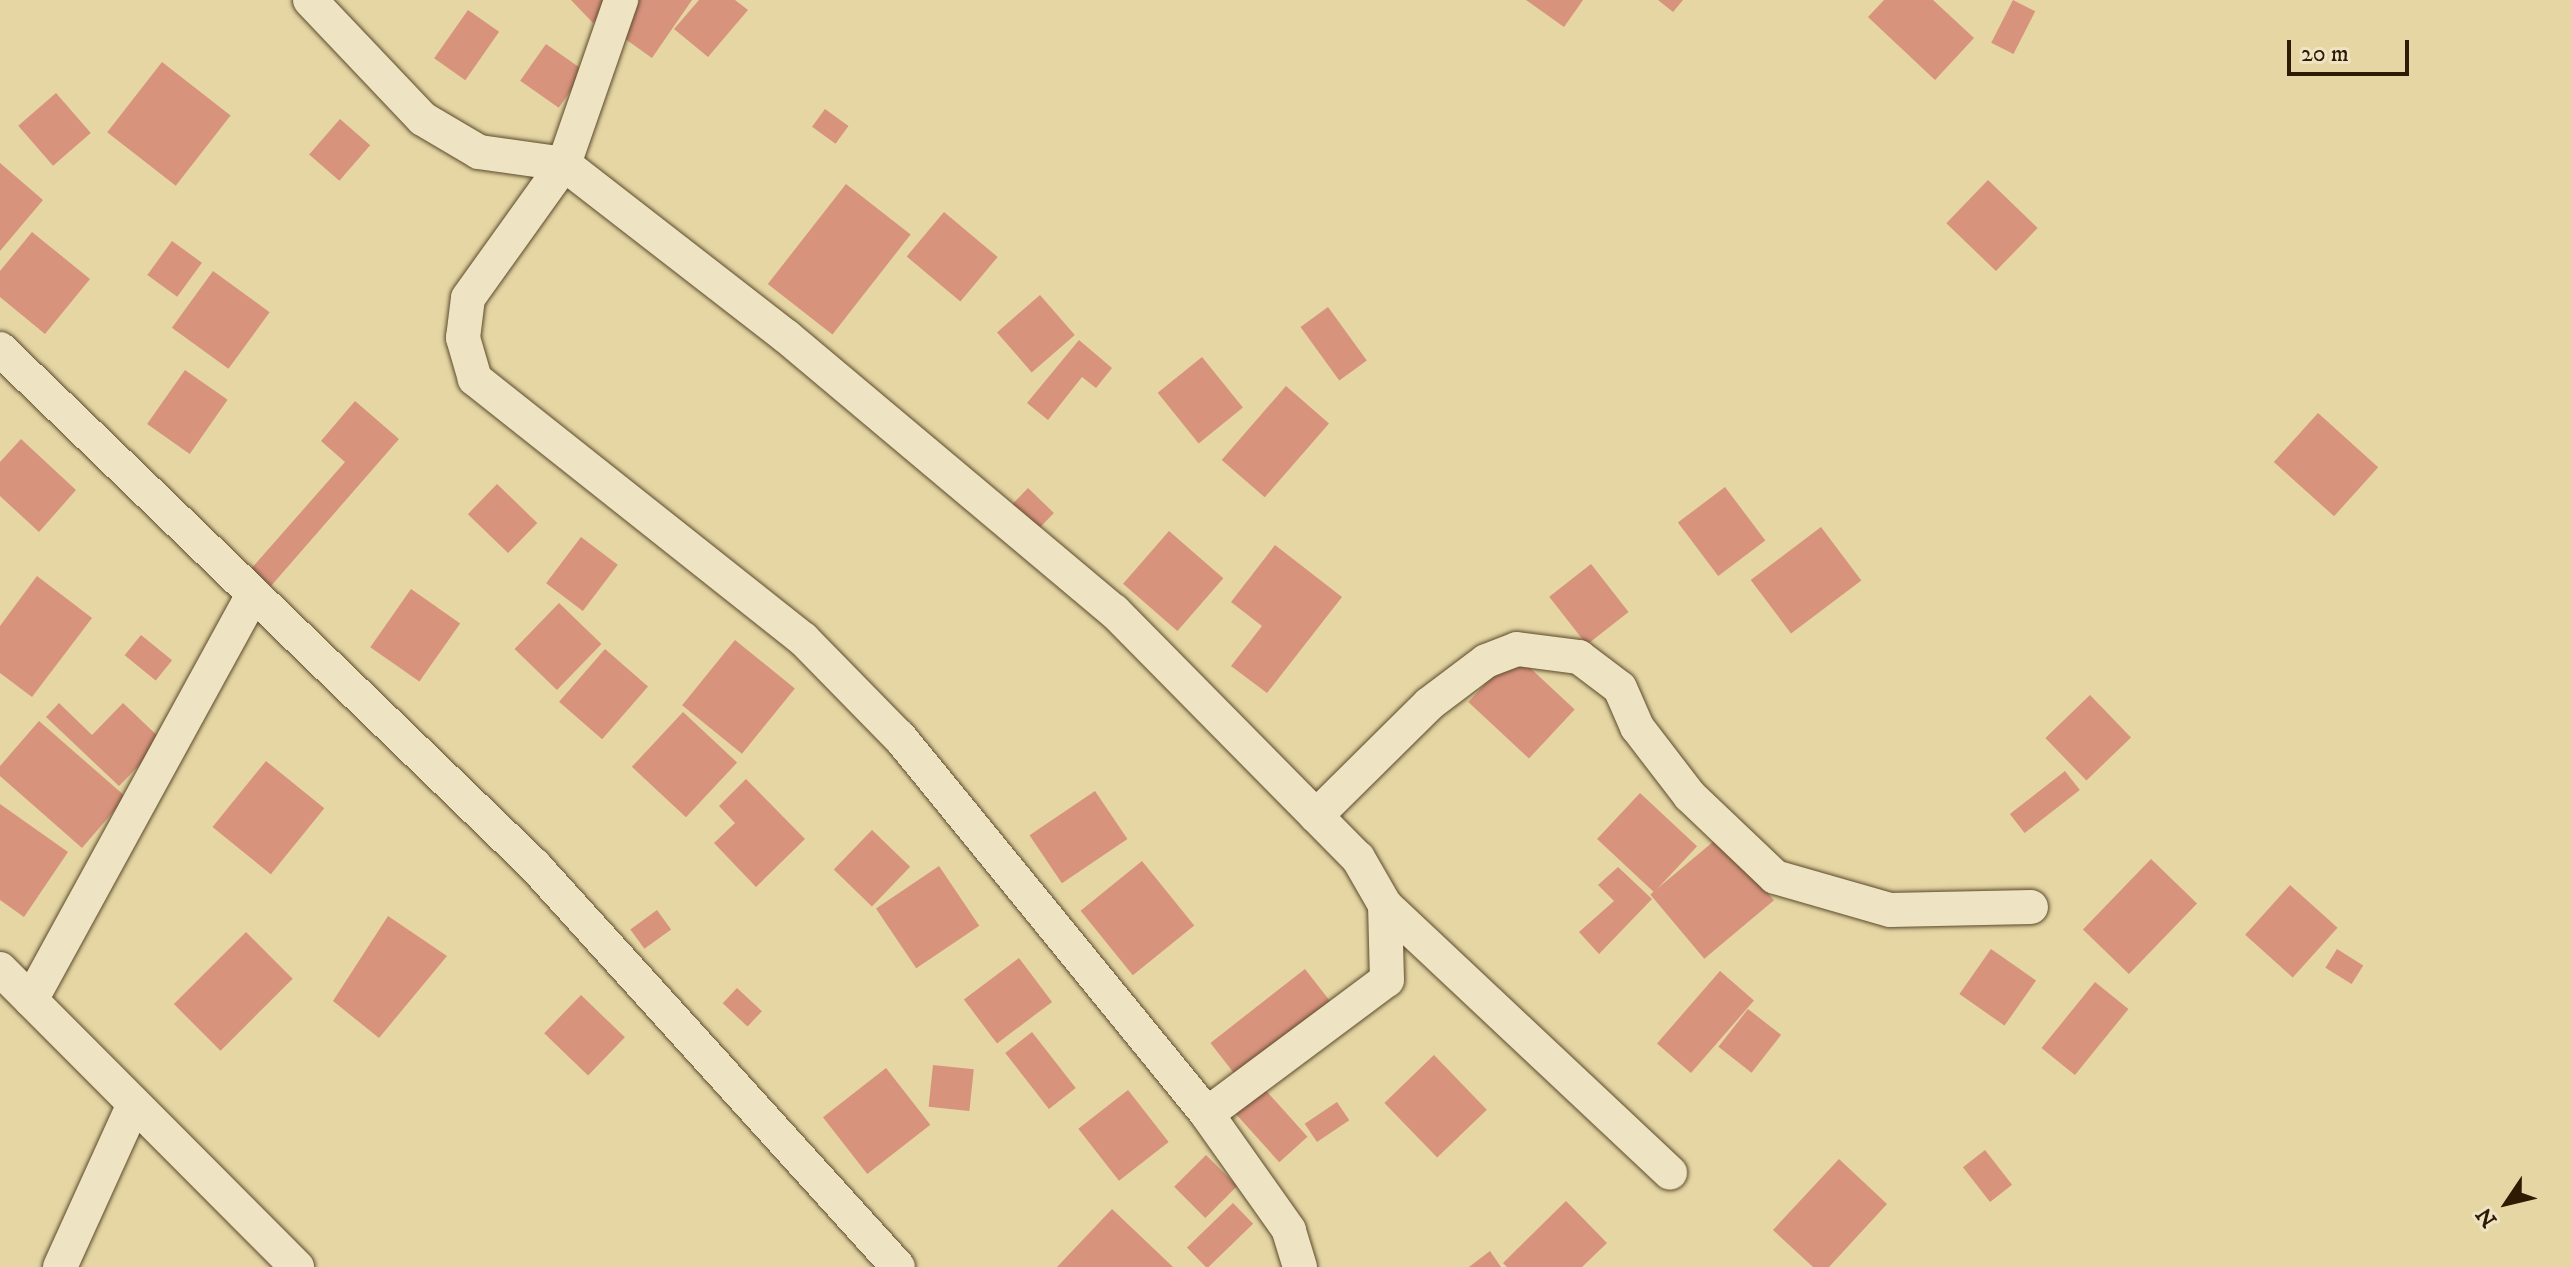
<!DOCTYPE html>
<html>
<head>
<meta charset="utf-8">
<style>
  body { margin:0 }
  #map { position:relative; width:2571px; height:1267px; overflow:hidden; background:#e5d6a4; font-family:"IM FELL DW Pica",serif }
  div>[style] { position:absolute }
  .building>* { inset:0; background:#d8937d; transform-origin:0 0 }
  .roads { filter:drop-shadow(0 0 2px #5c4a2b) drop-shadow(0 0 2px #5c4a2b) }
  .street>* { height:34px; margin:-17px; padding:0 17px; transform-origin:17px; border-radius:17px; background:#eee4c4 }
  span { translate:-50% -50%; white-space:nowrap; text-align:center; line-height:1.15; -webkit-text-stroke:6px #eee4c4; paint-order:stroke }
  .north { position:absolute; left:2467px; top:1163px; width:80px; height:80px; -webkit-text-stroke:6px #eee4c4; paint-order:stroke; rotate:235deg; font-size:22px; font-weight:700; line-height:32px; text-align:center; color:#2f1b03 }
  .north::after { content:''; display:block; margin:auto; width:28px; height:36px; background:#2f1b03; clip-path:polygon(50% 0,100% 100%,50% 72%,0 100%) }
  .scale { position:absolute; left:2287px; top:40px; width:122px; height:36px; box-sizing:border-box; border:4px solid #2f1b03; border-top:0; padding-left:10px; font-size:24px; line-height:28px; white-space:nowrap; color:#2f1b03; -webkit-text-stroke:6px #eee4c4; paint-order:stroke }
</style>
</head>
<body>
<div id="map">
  <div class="building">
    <div style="clip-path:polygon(571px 0,608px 0,612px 4px,593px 23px)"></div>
    <div style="clip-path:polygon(636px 0,692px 0,652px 58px,614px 31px)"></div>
    <div style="clip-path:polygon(699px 0,735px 0,748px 10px,708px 57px,674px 29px)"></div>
    <div style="clip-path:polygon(1526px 0,1583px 0,1564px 27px)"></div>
    <div style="clip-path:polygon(1658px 0,1683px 0,1673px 12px)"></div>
    <div style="clip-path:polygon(1884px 0,1933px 0,1974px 38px,1935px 80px,1868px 17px)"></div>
    <div style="left:2013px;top:0;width:25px;height:48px;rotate:27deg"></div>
    <div style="left:468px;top:10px;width:38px;height:59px;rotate:35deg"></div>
    <div style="left:546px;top:44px;width:47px;height:45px;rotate:35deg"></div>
    <div style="left:162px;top:62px;width:87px;height:89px;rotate:38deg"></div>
    <div style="left:56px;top:93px;width:53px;height:50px;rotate:49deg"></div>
    <div style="left:825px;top:109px;width:29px;height:22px;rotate:36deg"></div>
    <div style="left:340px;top:119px;width:40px;height:47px;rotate:41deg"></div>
    <div style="clip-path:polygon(0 163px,43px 200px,0 251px)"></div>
    <div style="left:1988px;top:180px;width:69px;height:60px;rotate:44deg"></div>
    <div style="left:846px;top:184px;width:82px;height:127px;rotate:38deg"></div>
    <div style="left:944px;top:212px;width:70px;height:58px;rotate:40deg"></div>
    <div style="clip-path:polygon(32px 232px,90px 279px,45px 334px,0 297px,0 271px)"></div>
    <div style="left:172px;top:241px;width:37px;height:42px;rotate:36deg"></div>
    <div style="left:213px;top:271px;width:70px;height:70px;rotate:36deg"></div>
    <div style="left:1040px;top:295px;width:53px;height:57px;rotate:49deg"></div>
    <div style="left:1328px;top:307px;width:66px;height:34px;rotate:54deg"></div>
    <div style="clip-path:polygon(1079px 340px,1112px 368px,1096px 388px,1082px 377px,1048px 420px,1027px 403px)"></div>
    <div style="left:1202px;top:357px;width:65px;height:57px;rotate:51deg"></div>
    <div style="left:185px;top:370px;width:52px;height:66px;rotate:35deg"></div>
    <div style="left:1286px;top:386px;width:57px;height:98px;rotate:41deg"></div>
    <div style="clip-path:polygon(355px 401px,399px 439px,271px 586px,251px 569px,345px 462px,321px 441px)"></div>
    <div style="left:2318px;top:413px;width:81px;height:66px;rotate:42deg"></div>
    <div style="clip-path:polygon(21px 439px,76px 490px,39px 532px,0 496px,0 462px)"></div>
    <div style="left:497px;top:484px;width:56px;height:42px;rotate:44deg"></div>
    <div style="left:1725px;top:487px;width:67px;height:59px;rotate:53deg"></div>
    <div style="left:1028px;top:488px;width:36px;height:27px;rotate:44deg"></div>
    <div style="left:1821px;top:527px;width:67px;height:88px;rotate:53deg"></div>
    <div style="left:1169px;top:531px;width:72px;height:70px;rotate:41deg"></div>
    <div style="left:581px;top:537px;width:46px;height:58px;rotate:37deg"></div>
    <div style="clip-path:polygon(1275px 545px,1342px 597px,1267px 693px,1231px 666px,1262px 626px,1231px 602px)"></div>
    <div style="left:1591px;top:564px;width:61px;height:53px;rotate:52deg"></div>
    <div style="clip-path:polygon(37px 576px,92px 618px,32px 697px,0 673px,0 626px)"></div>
    <div style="left:411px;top:589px;width:60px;height:71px;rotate:35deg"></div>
    <div style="left:559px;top:603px;width:59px;height:64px;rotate:44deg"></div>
    <div style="left:141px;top:635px;width:40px;height:26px;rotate:39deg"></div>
    <div style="left:735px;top:640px;width:77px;height:84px;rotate:39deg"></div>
    <div style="left:605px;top:649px;width:57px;height:70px;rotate:41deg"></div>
    <div style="left:1514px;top:653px;width:83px;height:67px;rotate:43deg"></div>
    <div style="left:2090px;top:695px;width:59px;height:62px;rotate:46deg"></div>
    <div style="clip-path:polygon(59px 703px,92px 735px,123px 703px,163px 741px,119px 786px,46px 717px)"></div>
    <div style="left:683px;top:712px;width:74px;height:75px;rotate:43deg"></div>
    <div style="clip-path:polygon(39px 721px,126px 797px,82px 848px,0 776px,0 766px)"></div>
    <div style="left:266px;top:761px;width:75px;height:85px;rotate:39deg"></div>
    <div style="left:2065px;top:771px;width:24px;height:70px;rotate:52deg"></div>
    <div style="clip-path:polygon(746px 779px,805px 839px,756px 887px,714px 843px,735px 823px,719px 806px)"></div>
    <div style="left:1095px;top:791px;width:58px;height:79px;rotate:56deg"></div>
    <div style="left:1640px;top:793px;width:78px;height:63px;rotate:43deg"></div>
    <div style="clip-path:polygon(0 804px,68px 852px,24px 917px,0 900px)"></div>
    <div style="left:872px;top:830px;width:53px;height:55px;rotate:44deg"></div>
    <div style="left:1720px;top:836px;width:84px;height:91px;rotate:50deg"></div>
    <div style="left:2151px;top:859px;width:64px;height:98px;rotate:44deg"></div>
    <div style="left:1142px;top:861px;width:83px;height:79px;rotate:51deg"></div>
    <div style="left:939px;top:866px;width:72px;height:76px;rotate:56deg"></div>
    <div style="clip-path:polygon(1618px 867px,1652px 899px,1599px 954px,1579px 932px,1614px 901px,1598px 885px)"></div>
    <div style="left:2290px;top:885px;width:64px;height:67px;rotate:42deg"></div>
    <div style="left:657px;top:910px;width:24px;height:33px;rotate:54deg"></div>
    <div style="clip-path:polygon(388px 916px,447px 956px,379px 1038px,333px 1001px)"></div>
    <div style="left:246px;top:932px;width:66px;height:102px;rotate:45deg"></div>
    <div style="left:1991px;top:949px;width:55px;height:55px;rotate:35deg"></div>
    <div style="left:2337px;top:949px;width:31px;height:22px;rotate:32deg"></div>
    <div style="left:1019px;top:958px;width:55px;height:69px;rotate:53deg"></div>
    <div style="left:1305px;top:969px;width:46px;height:120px;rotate:52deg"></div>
    <div style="left:1720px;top:971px;width:45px;height:96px;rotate:41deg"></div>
    <div style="left:2095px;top:982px;width:43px;height:85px;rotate:39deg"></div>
    <div style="left:737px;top:988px;width:34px;height:21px;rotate:43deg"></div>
    <div style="left:581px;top:995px;width:61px;height:53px;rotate:44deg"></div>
    <div style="left:1748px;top:1009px;width:42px;height:48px;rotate:38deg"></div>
    <div style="left:1032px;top:1032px;width:71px;height:34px;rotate:52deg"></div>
    <div style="left:1434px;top:1055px;width:76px;height:69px;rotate:46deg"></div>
    <div style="left:933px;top:1065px;width:41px;height:42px;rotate:6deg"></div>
    <div style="left:886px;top:1068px;width:72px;height:80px;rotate:52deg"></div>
    <div style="left:1260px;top:1084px;width:71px;height:38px;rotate:48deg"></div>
    <div style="left:1128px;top:1090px;width:66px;height:63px;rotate:52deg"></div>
    <div style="left:1337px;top:1102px;width:22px;height:39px;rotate:56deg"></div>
    <div style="left:1985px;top:1150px;width:44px;height:28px;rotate:52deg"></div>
    <div style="left:1206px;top:1155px;width:44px;height:45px;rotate:45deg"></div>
    <div style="clip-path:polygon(1839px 1159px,1887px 1204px,1829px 1267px,1813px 1267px,1773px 1230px)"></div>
    <div style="clip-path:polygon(1566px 1201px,1607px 1243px,1582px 1267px,1507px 1267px,1503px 1263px)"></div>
    <div style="left:1233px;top:1203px;width:29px;height:64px;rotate:46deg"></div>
    <div style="clip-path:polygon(1112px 1209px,1173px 1267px,1057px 1267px)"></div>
    <div style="clip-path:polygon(1490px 1251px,1501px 1267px,1469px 1267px)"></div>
  </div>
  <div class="roads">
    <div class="street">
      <div style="left:310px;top:0;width:164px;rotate:46.5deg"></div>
      <div style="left:423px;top:119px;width:65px;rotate:30.5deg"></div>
      <div style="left:479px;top:152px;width:86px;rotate:8deg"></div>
      <div style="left:564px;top:164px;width:174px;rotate:-70.8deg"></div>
      <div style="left:0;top:349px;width:743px;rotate:44.02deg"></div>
      <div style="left:534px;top:865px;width:542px;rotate:47.84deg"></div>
      <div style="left:1316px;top:816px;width:159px;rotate:-44.7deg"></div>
      <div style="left:1429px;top:704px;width:71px;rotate:-37deg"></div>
      <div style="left:1486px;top:661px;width:33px;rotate:-21deg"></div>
      <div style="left:1517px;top:649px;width:63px;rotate:7.4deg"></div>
      <div style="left:1579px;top:657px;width:51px;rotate:37.1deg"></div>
      <div style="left:1620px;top:688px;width:43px;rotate:66.4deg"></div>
      <div style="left:1637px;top:727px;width:87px;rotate:52.5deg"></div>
      <div style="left:1690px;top:796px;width:117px;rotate:43.6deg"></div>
      <div style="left:1775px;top:877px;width:120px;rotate:16deg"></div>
      <div style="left:1890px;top:910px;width:141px;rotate:-1.2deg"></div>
      <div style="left:0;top:969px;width:421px;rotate:45.1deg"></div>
      <div style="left:31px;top:1000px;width:458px;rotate:-61.3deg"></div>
      <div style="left:1207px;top:1114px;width:224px;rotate:-36.7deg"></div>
      <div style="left:1387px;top:980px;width:75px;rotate:-91.5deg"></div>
      <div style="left:60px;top:1267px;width:179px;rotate:-65.6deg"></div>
      <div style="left:1300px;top:1267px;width:39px;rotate:-107deg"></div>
      <div style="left:1289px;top:1230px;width:142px;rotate:-125.3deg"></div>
      <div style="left:1207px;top:1114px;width:487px;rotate:-129.2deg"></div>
      <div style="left:899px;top:737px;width:137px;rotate:-134.4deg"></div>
      <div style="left:803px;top:639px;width:419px;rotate:-141.6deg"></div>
      <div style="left:475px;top:379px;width:43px;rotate:-106.3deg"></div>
      <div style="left:463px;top:338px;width:40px;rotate:-82.9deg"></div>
      <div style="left:468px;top:298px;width:165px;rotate:-54.4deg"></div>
      <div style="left:564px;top:164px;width:282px;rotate:37.8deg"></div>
      <div style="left:787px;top:337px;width:427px;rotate:40deg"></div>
      <div style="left:1114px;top:611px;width:347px;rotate:45.4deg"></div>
      <div style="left:1358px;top:858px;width:54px;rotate:60.1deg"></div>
      <div style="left:1385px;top:905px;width:391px;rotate:43.2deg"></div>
    </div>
  </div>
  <div class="north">N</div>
  <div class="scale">20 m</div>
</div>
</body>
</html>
